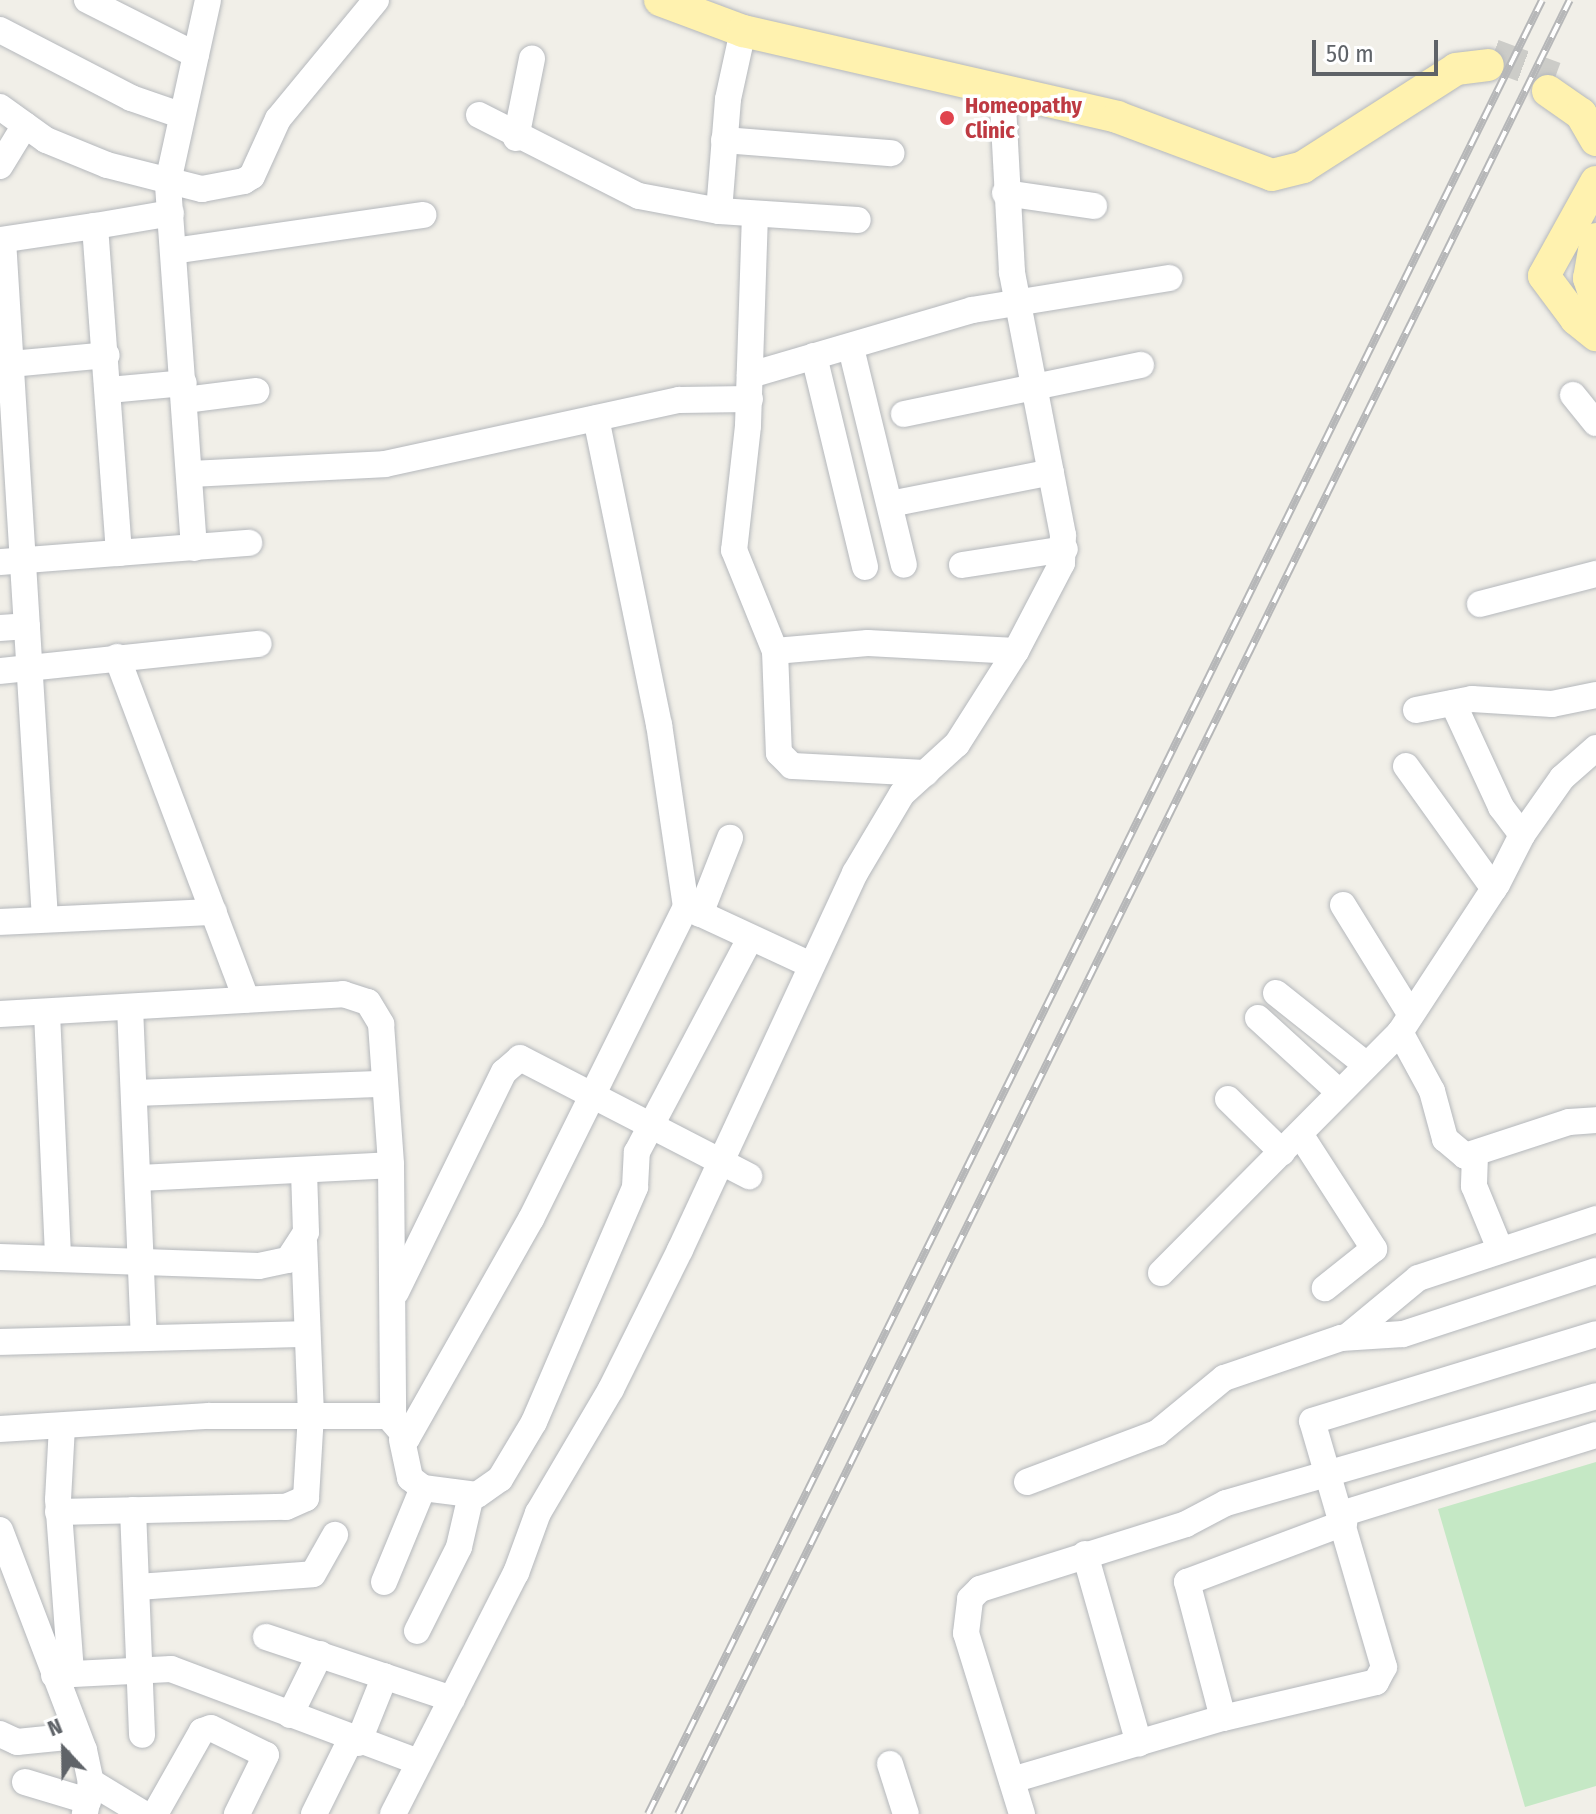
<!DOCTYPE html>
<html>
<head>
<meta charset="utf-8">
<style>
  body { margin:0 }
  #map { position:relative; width:1596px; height:1814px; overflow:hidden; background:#f1efe8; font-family:"Fira Sans Condensed",sans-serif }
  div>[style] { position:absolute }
  .green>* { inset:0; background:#c5e8c5 }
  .major-tunnel>* { height:32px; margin-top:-16px; transform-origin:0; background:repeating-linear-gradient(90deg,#ccccc8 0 32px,transparent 0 48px) }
  .roads { filter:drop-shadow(0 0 2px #b5b8bc) drop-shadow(0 0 2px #b5b8bc) }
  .minor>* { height:26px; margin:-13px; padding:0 13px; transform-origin:13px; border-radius:13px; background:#fff }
  .major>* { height:32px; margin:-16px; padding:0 16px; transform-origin:16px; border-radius:16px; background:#fff2af }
  .rail>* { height:8px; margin-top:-4px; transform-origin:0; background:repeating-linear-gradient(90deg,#fff 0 15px,#b6b7b8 0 30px); box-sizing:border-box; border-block:2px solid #b6b7b8 }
  .dots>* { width:22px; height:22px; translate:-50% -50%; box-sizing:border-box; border:4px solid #fff; border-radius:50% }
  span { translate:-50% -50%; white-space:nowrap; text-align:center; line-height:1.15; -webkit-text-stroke:7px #fff; paint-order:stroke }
  .health-label { font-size:22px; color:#be3a42; font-weight:700 }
  .left { translate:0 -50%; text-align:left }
  .north { position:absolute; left:24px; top:1710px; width:80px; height:80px; -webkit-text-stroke:6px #fff; paint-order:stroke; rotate:338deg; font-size:22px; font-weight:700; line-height:32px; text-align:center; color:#5f6368 }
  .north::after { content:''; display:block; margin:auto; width:28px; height:36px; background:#5f6368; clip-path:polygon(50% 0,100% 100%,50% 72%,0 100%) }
  .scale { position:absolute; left:1312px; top:40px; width:126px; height:36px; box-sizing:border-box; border:4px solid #5f6368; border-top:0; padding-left:10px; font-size:24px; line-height:28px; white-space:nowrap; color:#5f6368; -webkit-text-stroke:6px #fff; paint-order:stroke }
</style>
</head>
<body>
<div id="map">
  <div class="green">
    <div style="clip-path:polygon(1596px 1462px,1596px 1786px,1525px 1807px,1438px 1509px)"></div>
  </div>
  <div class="major-tunnel">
    <div style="left:1493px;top:55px;width:66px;rotate:20.4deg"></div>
  </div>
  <div class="roads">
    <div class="minor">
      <div style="left:87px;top:0;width:122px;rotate:26.8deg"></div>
      <div style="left:0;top:30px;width:148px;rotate:27.4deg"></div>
      <div style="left:131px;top:98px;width:52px;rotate:19.1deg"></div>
      <div style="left:0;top:107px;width:57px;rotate:35.7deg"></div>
      <div style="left:46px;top:140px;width:66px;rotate:22.3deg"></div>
      <div style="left:107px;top:165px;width:98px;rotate:14.2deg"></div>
      <div style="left:202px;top:189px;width:43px;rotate:-10.8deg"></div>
      <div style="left:244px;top:181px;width:9px;rotate:-32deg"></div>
      <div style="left:252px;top:176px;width:63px;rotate:-65.5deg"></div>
      <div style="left:278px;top:119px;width:154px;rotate:-50.5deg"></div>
      <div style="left:479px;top:115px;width:179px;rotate:26.9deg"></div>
      <div style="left:639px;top:196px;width:81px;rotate:10.6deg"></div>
      <div style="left:719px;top:211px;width:139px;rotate:3.7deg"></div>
      <div style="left:516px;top:138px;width:81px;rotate:-78.6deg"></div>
      <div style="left:724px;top:140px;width:168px;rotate:4.5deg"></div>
      <div style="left:0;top:166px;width:48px;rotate:-58.6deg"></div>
      <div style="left:1005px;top:193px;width:90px;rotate:8.3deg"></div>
      <div style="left:719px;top:211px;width:112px;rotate:-85.4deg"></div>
      <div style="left:728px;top:99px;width:70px;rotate:-77.6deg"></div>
      <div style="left:755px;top:214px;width:212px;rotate:91.9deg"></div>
      <div style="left:748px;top:426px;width:125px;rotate:96.4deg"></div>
      <div style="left:734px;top:550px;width:109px;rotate:67.9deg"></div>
      <div style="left:775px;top:651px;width:102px;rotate:87.8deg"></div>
      <div style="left:779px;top:753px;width:18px;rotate:45deg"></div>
      <div style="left:792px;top:766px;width:134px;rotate:3deg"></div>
      <div style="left:0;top:240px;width:96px;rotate:-8.4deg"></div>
      <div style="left:3px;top:240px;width:680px;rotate:86.46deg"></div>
      <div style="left:173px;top:251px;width:253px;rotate:-8.2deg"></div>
      <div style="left:851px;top:348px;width:223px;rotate:76.3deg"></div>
      <div style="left:814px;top:356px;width:217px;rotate:76.4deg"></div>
      <div style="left:0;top:365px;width:107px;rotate:-5.3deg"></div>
      <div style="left:750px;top:375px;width:231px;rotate:-16.3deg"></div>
      <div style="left:972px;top:310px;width:200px;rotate:-9.2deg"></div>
      <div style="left:109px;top:390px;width:75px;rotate:-5.3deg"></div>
      <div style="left:1573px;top:395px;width:36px;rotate:51deg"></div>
      <div style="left:185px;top:400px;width:72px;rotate:-7.2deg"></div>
      <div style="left:904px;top:414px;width:242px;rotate:-11.7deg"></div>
      <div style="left:189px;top:474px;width:196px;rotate:-2.9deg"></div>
      <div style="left:385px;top:464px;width:301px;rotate:-12.3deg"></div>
      <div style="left:679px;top:400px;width:71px;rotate:-0.8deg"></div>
      <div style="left:890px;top:504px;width:164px;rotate:-11.2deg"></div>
      <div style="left:194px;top:548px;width:367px;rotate:-94.1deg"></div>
      <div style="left:168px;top:182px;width:186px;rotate:-77.6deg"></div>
      <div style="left:119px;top:553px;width:328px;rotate:-94.2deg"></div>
      <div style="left:95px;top:226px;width:77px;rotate:-9.7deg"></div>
      <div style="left:0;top:562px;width:250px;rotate:-4.4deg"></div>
      <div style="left:962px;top:565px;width:104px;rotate:-8.8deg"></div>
      <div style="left:1480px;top:604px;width:120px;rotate:-14.5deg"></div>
      <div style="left:0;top:628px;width:27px;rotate:-4deg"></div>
      <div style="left:775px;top:651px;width:93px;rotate:-4.9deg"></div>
      <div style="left:868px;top:643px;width:148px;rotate:3.1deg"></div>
      <div style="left:117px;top:657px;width:366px;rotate:69.3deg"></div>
      <div style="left:0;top:671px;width:260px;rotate:-6deg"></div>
      <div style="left:1453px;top:703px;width:115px;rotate:65.2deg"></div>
      <div style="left:1501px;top:807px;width:35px;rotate:53deg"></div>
      <div style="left:1416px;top:710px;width:57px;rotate:-11.1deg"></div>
      <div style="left:1472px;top:699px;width:80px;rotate:3.6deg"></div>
      <div style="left:1552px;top:704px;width:45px;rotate:-11.6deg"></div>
      <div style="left:1596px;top:748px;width:45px;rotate:138.6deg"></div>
      <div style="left:1562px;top:778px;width:70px;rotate:125.1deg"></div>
      <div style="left:1522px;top:835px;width:55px;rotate:117deg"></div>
      <div style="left:1497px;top:884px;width:177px;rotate:123.2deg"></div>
      <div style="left:1400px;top:1032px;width:67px;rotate:61.5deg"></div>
      <div style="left:1432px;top:1091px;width:50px;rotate:74.8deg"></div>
      <div style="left:1445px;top:1139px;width:26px;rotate:40deg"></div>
      <div style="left:1465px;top:1156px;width:109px;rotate:-18.1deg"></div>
      <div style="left:1569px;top:1122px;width:27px;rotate:-4deg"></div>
      <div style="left:1406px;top:766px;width:151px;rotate:54.4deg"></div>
      <div style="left:1343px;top:905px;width:129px;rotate:58.3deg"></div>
      <div style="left:686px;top:907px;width:136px;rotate:24.9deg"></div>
      <div style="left:700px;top:914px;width:82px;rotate:-68.5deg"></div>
      <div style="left:0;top:922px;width:214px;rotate:-2.7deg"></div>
      <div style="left:1276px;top:993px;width:112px;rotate:38.5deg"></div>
      <div style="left:130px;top:1007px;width:330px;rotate:87.6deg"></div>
      <div style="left:47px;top:1013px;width:245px;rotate:87.4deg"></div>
      <div style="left:0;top:1014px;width:344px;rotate:-3.3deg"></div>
      <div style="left:343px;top:994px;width:26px;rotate:18deg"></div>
      <div style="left:368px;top:1002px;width:26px;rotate:59deg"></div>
      <div style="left:381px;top:1024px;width:141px;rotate:85.9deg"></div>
      <div style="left:391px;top:1165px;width:252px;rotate:89.5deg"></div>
      <div style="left:1258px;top:1018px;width:110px;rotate:42.4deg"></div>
      <div style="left:135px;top:1093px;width:250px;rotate:-2.1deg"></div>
      <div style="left:1228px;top:1099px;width:76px;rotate:44.5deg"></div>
      <div style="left:1300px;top:1134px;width:137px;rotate:57.2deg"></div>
      <div style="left:1374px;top:1249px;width:63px;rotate:141.5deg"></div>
      <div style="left:1475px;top:1155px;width:31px;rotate:92deg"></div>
      <div style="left:1474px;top:1186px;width:68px;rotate:67.6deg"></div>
      <div style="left:138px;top:1178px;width:253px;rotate:-2.9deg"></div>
      <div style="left:0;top:1257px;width:259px;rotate:2deg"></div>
      <div style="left:259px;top:1266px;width:30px;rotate:-12deg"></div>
      <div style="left:288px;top:1260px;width:33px;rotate:-57deg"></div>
      <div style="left:306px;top:1232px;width:61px;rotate:-91.9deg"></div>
      <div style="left:1161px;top:1273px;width:339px;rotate:-45.2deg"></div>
      <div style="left:396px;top:1292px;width:245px;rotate:-63.9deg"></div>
      <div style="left:504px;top:1072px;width:21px;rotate:-41deg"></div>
      <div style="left:520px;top:1058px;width:258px;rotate:27.3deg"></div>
      <div style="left:1348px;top:1336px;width:91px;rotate:-39.6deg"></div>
      <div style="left:1418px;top:1278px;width:188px;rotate:-18.3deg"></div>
      <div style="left:0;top:1342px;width:307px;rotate:-1.5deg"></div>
      <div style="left:62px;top:1426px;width:73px;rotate:93.1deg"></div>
      <div style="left:58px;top:1499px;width:174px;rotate:85.7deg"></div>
      <div style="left:0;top:1429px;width:209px;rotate:-3.6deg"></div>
      <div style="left:209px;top:1416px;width:179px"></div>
      <div style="left:388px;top:1416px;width:29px;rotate:49deg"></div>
      <div style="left:407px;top:1438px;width:252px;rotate:-60.5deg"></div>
      <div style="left:531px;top:1219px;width:348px;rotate:-63.6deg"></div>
      <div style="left:686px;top:907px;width:184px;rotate:-98.4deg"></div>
      <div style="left:659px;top:725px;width:313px;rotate:-101.6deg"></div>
      <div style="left:402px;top:1440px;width:39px;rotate:78deg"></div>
      <div style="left:410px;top:1478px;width:16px;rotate:38deg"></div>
      <div style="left:423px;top:1488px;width:54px;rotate:7.4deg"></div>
      <div style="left:477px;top:1495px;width:28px;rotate:-35deg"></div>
      <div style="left:500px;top:1479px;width:66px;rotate:-59.2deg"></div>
      <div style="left:534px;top:1422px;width:256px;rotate:-66.7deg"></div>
      <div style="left:635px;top:1187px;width:35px;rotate:-87deg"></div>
      <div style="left:637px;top:1152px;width:241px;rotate:-62.1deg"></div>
      <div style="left:1027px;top:1482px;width:139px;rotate:-20.7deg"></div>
      <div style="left:1157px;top:1433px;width:87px;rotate:-39.4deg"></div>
      <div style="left:1224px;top:1378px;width:124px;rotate:-18.9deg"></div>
      <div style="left:1341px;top:1338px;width:62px;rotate:-3.7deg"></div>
      <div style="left:1403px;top:1334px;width:203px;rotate:-18.1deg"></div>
      <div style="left:133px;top:1510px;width:225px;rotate:87.7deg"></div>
      <div style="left:58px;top:1512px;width:228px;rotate:-1.3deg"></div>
      <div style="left:286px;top:1507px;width:22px;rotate:-24deg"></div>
      <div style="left:306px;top:1498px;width:83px;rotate:-86.6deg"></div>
      <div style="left:311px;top:1415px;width:173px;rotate:-92.3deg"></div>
      <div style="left:1341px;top:1514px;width:267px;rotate:-17.2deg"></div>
      <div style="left:0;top:1530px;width:235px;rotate:69.1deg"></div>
      <div style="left:84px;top:1750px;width:33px;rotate:78deg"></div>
      <div style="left:91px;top:1782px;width:33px;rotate:101deg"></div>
      <div style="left:1085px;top:1554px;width:197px;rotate:74.1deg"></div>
      <div style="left:384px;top:1582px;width:102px;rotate:-67.5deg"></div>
      <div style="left:138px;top:1587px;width:175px;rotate:-4.2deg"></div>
      <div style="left:313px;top:1574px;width:45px;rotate:-60.6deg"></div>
      <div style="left:417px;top:1631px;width:94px;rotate:-63.4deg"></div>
      <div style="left:459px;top:1547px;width:53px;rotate:-77deg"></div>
      <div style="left:266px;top:1637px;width:196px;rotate:18.4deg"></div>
      <div style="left:54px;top:1675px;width:117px;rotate:-2.9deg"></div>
      <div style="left:171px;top:1669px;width:264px;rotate:20.6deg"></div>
      <div style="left:290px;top:1715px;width:68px;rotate:-63.8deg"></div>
      <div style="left:1223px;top:1718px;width:141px;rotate:-104.8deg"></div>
      <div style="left:1187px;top:1582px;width:168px;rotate:-20.6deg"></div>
      <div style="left:0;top:1734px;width:19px;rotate:25deg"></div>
      <div style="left:17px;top:1742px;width:60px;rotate:-5.7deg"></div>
      <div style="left:358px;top:1743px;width:72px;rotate:-68.1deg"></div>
      <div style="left:890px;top:1764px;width:52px;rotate:72.3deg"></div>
      <div style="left:1012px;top:1780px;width:220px;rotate:-16.4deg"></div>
      <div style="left:1223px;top:1718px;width:157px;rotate:-13.2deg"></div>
      <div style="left:1376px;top:1682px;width:17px;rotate:-62deg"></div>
      <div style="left:1384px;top:1667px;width:256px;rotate:-106.3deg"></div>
      <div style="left:1312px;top:1421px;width:297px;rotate:-17deg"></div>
      <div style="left:25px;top:1782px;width:66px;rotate:16.8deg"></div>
      <div style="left:91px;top:1782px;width:62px;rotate:31.1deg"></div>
      <div style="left:155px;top:1814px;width:95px;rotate:-60.5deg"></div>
      <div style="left:202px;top:1731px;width:9px;rotate:-18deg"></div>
      <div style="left:211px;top:1728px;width:61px;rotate:26.1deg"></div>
      <div style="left:266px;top:1755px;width:66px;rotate:116.2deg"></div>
      <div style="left:314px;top:1814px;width:81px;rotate:-63.7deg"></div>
      <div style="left:393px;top:1814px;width:271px;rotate:-63deg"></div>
      <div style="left:516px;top:1573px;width:64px;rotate:-69.9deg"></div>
      <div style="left:538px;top:1513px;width:144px;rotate:-59.5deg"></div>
      <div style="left:611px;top:1389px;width:155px;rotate:-63.6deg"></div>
      <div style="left:680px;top:1250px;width:416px;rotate:-65.1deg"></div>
      <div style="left:855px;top:873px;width:92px;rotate:-59.3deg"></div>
      <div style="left:902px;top:794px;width:74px;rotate:-42.3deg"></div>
      <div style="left:957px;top:744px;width:110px;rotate:-57.6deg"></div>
      <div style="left:1016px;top:651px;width:99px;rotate:-62.4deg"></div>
      <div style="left:1062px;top:563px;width:28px;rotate:-88deg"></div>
      <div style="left:1063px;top:535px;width:268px;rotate:-101deg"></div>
      <div style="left:1012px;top:272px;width:184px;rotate:-93.1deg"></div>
      <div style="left:1022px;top:1814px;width:189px;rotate:-107.2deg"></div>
      <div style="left:966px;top:1633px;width:34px;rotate:-83deg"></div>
      <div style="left:970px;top:1599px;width:14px;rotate:-45deg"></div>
      <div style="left:980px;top:1589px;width:216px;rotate:-17.5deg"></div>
      <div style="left:1186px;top:1524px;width:45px;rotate:-27.7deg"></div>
      <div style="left:1226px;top:1503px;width:385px;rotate:-16.1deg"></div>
    </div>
    <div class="major">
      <div style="left:660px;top:0;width:89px;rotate:20.5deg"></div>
      <div style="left:743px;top:31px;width:384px;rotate:12.9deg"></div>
      <div style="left:1117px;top:117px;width:165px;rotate:20.5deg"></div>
      <div style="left:1272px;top:175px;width:32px;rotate:-14deg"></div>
      <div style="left:1303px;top:167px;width:182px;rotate:-32.6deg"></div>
      <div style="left:1456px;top:69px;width:32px;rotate:-7deg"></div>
      <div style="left:1548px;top:91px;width:40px;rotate:34.9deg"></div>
      <div style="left:1581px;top:114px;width:30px;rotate:60deg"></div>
      <div style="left:1596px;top:182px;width:107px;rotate:119deg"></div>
      <div style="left:1544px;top:276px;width:54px;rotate:53.3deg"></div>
      <div style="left:1576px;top:319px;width:26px;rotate:39deg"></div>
      <div style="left:1596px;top:239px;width:40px;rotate:100deg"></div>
      <div style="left:1589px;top:278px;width:22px;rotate:72deg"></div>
    </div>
  </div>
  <div class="rail">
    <div style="left:648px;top:1814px;width:2022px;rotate:-63.76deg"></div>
    <div style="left:678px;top:1814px;width:2021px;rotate:-63.82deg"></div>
  </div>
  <div class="dots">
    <div style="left:947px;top:118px;background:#e0444e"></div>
  </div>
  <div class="health-label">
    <span class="left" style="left:965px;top:118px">Homeopathy<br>Clinic</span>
  </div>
  <div class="north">N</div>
  <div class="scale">50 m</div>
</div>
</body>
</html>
